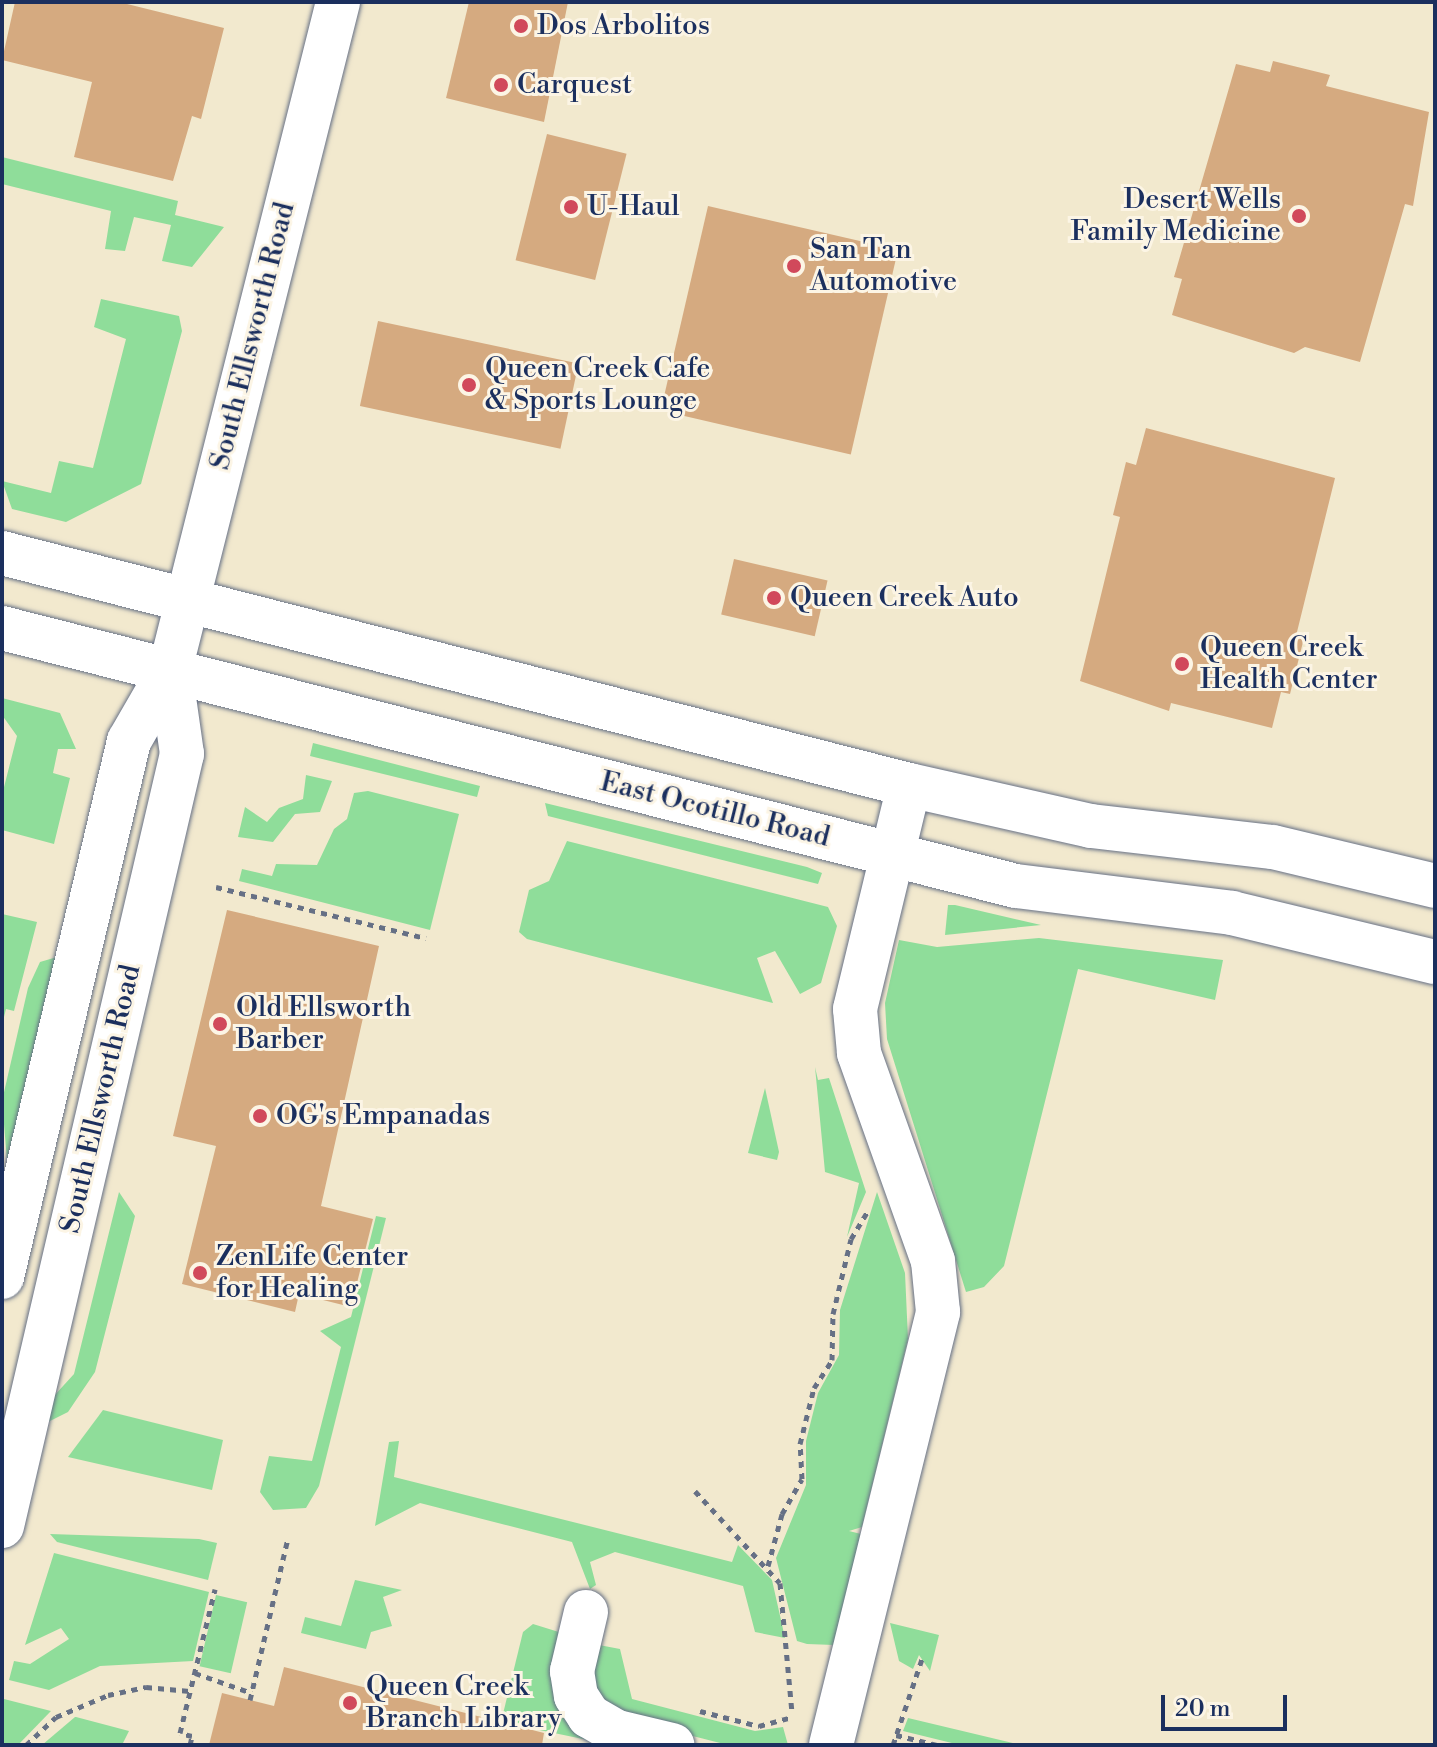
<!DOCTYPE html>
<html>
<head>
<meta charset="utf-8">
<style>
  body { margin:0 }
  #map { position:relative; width:1437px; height:1747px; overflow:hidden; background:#f2e9ce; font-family:"Libre Bodoni",serif }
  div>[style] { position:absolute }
  .green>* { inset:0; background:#8fdd9a; transform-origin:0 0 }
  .building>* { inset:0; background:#d5aa80; transform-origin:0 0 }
  .path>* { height:5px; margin-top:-2.5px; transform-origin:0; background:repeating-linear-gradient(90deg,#667085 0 6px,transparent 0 12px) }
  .roads { filter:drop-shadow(0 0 2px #667085) drop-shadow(0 0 2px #667085) }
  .minor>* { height:44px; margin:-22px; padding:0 22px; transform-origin:22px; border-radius:22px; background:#fff }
  .major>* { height:44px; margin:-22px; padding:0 22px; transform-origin:22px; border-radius:22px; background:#fff }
  .dots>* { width:22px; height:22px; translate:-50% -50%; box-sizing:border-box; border:4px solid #fcf5e5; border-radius:50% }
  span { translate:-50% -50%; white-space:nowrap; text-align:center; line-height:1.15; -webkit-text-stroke:6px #fcf5e5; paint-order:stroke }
  .poi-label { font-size:28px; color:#1b2f5e }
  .left { translate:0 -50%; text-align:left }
  .right { translate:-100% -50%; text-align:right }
  .street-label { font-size:28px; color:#1b2f5e }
  .frame { position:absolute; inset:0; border:4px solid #1b2f5e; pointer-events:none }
  .scale { position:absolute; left:1161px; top:1695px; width:126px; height:36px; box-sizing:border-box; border:4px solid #1b2f5e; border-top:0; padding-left:10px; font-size:24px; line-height:28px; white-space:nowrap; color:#1b2f5e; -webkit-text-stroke:6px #fcf5e5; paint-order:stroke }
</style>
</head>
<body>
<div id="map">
  <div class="green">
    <div style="clip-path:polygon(2px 157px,178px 201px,175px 215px,224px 227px,192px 267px,162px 261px,171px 225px,134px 217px,125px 251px,105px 249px,111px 211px,2px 184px)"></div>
    <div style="clip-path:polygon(101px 299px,179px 316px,182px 331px,141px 484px,66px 522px,12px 509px,2px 481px,51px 493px,59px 461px,93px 468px,126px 339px,94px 327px)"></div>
    <div style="clip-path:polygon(2px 698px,60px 713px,76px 749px,58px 749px,53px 773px,70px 778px,54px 844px,2px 830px,2px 795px,17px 736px,2px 715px)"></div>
    <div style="clip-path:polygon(313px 743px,480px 786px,477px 797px,310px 756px)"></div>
    <div style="clip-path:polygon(306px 775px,332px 781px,320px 812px,295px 814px,273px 842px,238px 837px,245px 807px,267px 822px,279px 808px,303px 799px)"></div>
    <div style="clip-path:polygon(368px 791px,459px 814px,430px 930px,239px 881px,242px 869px,272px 876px,276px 864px,317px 865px,334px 829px,347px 819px,354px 793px)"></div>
    <div style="clip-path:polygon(545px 803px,807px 867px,822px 873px,818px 884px,548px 816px)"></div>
    <div style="clip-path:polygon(567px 841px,828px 907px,837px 926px,821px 983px,800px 994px,775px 951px,757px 958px,773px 1003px,527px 939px,519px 932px,529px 890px,549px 881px)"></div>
    <div style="clip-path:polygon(948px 905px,955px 905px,1041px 925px,945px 935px)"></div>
    <div style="clip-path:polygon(2px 914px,37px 922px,14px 1011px,6px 1009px,2px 1025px)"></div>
    <div style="clip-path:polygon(1039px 938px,1223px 960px,1215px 1000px,1078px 969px,1004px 1266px,984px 1287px,966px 1292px,887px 1039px,885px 1003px,899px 940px,937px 947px)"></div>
    <div style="clip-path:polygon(57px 957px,7px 1160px,2px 1101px,28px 988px,40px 962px)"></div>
    <div style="clip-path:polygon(815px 1067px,818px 1080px,829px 1078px,866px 1192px,847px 1237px,859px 1183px,825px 1172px)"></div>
    <div style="clip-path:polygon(765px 1088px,779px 1152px,777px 1160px,748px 1153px)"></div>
    <div style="clip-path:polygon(119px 1192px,135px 1216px,95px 1372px,68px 1412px,48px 1422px,53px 1397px,74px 1374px)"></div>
    <div style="clip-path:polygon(877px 1192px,905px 1273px,908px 1339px,862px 1527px,849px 1531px,861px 1534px,834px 1645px,807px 1644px,797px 1641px,776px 1558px,806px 1485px,806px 1441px,818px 1393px,839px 1355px,840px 1310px)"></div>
    <div style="clip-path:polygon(376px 1216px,386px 1218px,319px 1486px,306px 1508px,273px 1510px,260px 1492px,269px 1456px,312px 1461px,341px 1347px,320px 1331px,351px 1317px)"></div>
    <div style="clip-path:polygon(103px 1410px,223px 1440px,212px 1490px,68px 1457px)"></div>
    <div style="clip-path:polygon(399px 1441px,394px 1477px,732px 1562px,738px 1545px,772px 1580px,785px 1638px,755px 1632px,743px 1586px,615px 1552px,590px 1562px,596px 1585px,590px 1589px,572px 1542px,420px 1503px,375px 1526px,389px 1442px)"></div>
    <div style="clip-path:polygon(50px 1534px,199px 1539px,217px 1543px,208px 1580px,57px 1542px)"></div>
    <div style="clip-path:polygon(54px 1553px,209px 1592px,193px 1661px,100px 1666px,49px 1690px,9px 1680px,14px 1661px,30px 1664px,69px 1639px,61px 1628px,25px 1645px)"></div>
    <div style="clip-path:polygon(355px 1580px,402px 1590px,383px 1597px,392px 1626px,371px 1632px,366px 1649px,301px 1633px,305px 1617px,341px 1626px)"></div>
    <div style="left:216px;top:1595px;width:32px;height:73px;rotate:13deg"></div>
    <div style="clip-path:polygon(890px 1623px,939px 1635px,930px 1671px,919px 1655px,913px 1669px,899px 1661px)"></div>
    <div style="clip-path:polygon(533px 1624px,562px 1633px,612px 1745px,501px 1722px,523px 1632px)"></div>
    <div style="clip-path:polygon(599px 1645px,620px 1649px,632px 1699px,755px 1731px,783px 1727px,788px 1745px,728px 1745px,626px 1719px,605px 1707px,591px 1680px)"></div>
    <div style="clip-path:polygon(4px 1699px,51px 1711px,18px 1745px,2px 1745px)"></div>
    <div style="clip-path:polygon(75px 1717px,76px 1717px,129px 1731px,122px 1745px,42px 1745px)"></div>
    <div style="clip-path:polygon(908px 1718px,1021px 1745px,960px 1745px,903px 1731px)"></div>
  </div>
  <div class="building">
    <div style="clip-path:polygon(15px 2px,119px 2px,224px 28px,201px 119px,192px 116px,173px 181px,74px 157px,92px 82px,2px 60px)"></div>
    <div style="clip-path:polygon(469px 2px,568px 2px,544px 122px,446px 98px)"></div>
    <div style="clip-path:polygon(1273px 61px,1330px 75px,1326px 86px,1429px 112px,1413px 206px,1405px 204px,1360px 362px,1305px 347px,1294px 353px,1172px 315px,1182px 279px,1174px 277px,1236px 64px,1270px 72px)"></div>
    <div style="left:547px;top:134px;width:82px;height:130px;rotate:14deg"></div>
    <div style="left:708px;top:206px;width:195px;height:210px;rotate:13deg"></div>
    <div style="left:378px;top:321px;width:205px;height:87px;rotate:12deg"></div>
    <div style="clip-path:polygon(1146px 428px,1335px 478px,1296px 636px,1304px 638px,1290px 694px,1281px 692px,1272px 728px,1171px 703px,1169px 711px,1080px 681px,1120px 517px,1113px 515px,1126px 462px,1136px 465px)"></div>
    <div style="left:734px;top:559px;width:96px;height:57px;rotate:13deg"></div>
    <div style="clip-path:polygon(227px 910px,379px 946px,321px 1206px,373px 1219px,351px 1307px,299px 1294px,295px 1312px,182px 1284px,216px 1146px,173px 1136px)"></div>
    <div style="clip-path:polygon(284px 1667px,544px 1733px,542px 1745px,209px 1745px,222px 1693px,274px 1706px)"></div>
  </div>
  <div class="path">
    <div style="left:216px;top:887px;width:216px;rotate:13.7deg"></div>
    <div style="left:695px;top:1491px;width:125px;rotate:47.3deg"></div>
    <div style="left:780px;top:1583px;width:130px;rotate:84.7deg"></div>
    <div style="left:768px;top:1566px;width:54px;rotate:-74.9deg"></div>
    <div style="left:782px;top:1514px;width:40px;rotate:-60.3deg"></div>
    <div style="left:802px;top:1479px;width:35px;rotate:-93deg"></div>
    <div style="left:800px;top:1444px;width:58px;rotate:-76deg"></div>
    <div style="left:814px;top:1388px;width:33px;rotate:-57deg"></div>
    <div style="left:832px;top:1360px;width:46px;rotate:-88.8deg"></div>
    <div style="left:833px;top:1314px;width:77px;rotate:-76.5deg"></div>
    <div style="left:851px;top:1239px;width:33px;rotate:-59deg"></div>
    <div style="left:195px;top:1673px;width:60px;rotate:19.3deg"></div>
    <div style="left:250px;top:1700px;width:166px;rotate:-76.8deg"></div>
    <div style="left:700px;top:1711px;width:61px;rotate:14.3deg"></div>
    <div style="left:759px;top:1726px;width:34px;rotate:-15deg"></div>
    <div style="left:896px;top:1735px;width:42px;rotate:13.7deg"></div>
    <div style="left:26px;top:1745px;width:41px;rotate:-43deg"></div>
    <div style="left:56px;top:1717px;width:56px;rotate:-22.9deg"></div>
    <div style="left:108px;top:1695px;width:39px;rotate:-12deg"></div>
    <div style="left:146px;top:1687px;width:44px;rotate:5.2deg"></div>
    <div style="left:190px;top:1745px;width:9px;rotate:-77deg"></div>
    <div style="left:192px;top:1736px;width:12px;rotate:-166deg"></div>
    <div style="left:180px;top:1733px;width:148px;rotate:-76.3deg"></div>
    <div style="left:893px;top:1745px;width:91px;rotate:-71.4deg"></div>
  </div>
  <div class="roads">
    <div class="minor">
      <div style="left:2px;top:1277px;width:551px;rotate:-76.67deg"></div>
      <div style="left:129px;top:741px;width:82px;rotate:-60deg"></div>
      <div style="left:170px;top:670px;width:689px;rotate:-75.88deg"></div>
      <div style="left:2px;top:1526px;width:793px;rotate:-76.88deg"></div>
      <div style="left:182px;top:754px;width:85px;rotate:-98.1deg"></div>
      <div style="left:586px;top:1612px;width:61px;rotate:103.3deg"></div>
      <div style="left:572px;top:1671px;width:25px;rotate:81deg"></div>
      <div style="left:576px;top:1696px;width:24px;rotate:57deg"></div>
      <div style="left:589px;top:1716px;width:32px;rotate:30deg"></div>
      <div style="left:617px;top:1732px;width:57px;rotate:13.3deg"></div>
      <div style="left:831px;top:1745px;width:446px;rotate:-76.1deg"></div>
      <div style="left:938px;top:1312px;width:51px;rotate:-95.6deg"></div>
      <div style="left:933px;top:1261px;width:221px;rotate:-109.6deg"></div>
      <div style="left:859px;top:1053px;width:44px;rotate:-95.2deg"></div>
      <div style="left:855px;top:1009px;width:230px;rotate:-76.4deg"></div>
    </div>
    <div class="major">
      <div style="left:2px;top:553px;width:936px;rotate:14.35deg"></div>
      <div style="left:909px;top:785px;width:187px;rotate:12.7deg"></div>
      <div style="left:1091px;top:826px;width:183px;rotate:6.6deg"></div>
      <div style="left:1273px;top:847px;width:167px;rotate:13.5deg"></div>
      <div style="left:2px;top:628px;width:1046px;rotate:14.28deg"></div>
      <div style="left:1016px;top:886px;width:218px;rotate:7.1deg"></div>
      <div style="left:1232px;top:913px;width:209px;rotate:13.6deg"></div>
    </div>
  </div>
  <div class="dots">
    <div style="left:521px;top:26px;background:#d1495b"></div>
    <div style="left:501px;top:85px;background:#d1495b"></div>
    <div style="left:571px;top:207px;background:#d1495b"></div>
    <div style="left:1299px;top:216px;background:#d1495b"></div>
    <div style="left:794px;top:266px;background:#d1495b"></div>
    <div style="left:469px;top:385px;background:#d1495b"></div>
    <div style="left:774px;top:598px;background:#d1495b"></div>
    <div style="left:1182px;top:664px;background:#d1495b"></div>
    <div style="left:220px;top:1024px;background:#d1495b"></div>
    <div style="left:260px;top:1116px;background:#d1495b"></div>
    <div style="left:200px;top:1273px;background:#d1495b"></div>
    <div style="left:350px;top:1703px;background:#d1495b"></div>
  </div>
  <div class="poi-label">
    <span class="left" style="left:537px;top:26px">Dos Arbolitos</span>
    <span class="left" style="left:517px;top:85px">Carquest</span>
    <span class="right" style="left:1281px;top:216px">Desert Wells<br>Family Medicine</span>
    <span class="left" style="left:587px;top:207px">U-Haul</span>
    <span class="left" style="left:810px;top:266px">San Tan<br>Automotive</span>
    <span class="left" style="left:485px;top:385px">Queen Creek Cafe<br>&amp; Sports Lounge</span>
    <span class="left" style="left:790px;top:598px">Queen Creek Auto</span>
    <span class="left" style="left:1200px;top:664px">Queen Creek<br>Health Center</span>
    <span class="left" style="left:236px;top:1024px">Old Ellsworth<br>Barber</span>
    <span class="left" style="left:276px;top:1116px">OG's Empanadas</span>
    <span class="left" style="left:216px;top:1273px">ZenLife Center<br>for Healing</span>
    <span class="left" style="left:366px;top:1703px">Queen Creek<br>Branch Library</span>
  </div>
  <div class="street-label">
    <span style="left:253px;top:336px;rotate:-76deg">South Ellsworth Road</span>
    <span style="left:715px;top:810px;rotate:14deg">East Ocotillo Road</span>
    <span style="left:101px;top:1099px;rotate:-77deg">South Ellsworth Road</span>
  </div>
  <div class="frame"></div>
  <div class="scale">20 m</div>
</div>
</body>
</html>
